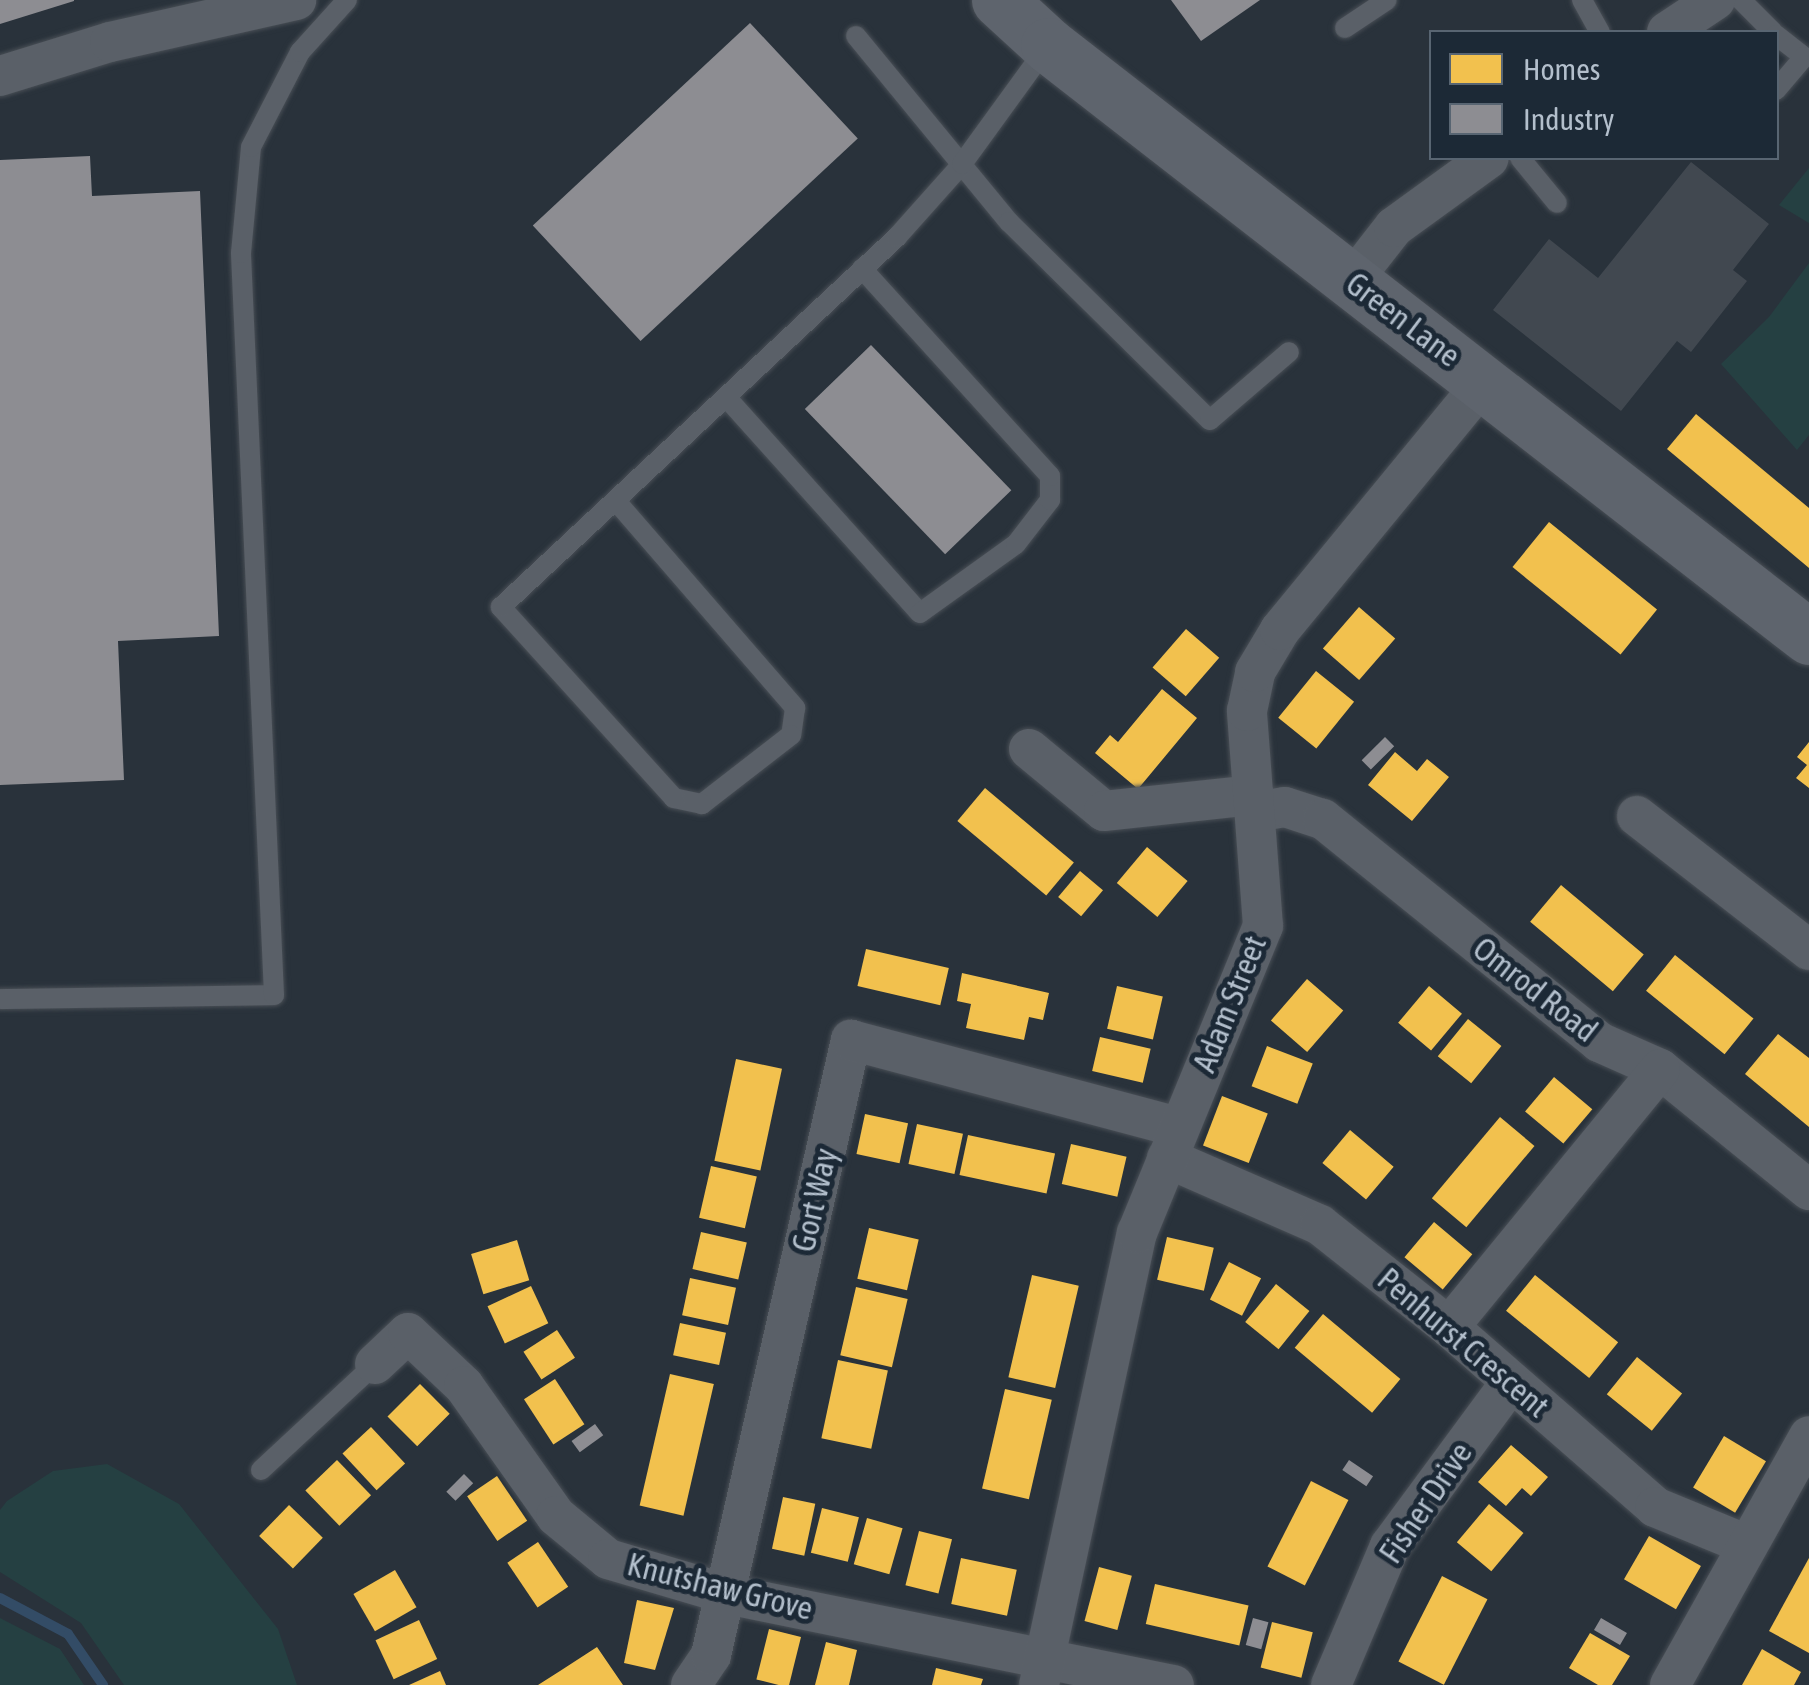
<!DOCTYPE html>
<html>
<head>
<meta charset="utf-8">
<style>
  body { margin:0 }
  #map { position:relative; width:1809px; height:1685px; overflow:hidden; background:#29323b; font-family:"Asap Condensed",sans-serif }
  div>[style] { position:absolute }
  .green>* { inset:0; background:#254042 }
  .homes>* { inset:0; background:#f2c14e; transform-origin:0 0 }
  .industry>* { inset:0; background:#8d8d92; transform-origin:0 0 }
  .stream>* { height:10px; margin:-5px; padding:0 5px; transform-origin:5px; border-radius:5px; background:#334c66 }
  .building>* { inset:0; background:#414850 }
  .roads { filter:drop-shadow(0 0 2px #484e55) drop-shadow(0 0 2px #484e55) }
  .lane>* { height:20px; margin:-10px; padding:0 10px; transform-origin:10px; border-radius:10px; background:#5a6068 }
  .street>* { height:40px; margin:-20px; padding:0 20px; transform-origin:20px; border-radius:20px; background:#5a6068 }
  .secondary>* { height:55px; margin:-27.5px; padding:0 27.5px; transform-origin:27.5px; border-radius:27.5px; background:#5e646d }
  span { translate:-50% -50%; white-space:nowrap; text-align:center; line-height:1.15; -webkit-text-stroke:10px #1c2936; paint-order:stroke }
  .street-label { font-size:32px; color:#b3bfcc }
  .legend { position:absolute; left:1429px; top:30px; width:350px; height:130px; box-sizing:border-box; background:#1c2936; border:2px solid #586572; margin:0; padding:12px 18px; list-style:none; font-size:30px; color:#b3bfcc }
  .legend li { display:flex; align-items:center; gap:20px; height:50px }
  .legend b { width:50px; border:2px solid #586572 }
</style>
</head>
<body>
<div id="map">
  <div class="green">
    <div style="clip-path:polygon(1809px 168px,1809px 223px,1779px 205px)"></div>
    <div style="clip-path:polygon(1809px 263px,1809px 435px,1797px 450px,1721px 364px,1769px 317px)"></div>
    <div style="clip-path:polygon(107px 1464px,179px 1504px,278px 1629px,297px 1685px,124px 1685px,81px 1623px,0 1572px,0 1510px,7px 1501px,53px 1471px)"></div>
    <div style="clip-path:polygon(0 1618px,60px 1649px,84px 1685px,0 1685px)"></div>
  </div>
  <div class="homes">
    <div style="clip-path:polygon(1696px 414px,1809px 508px,1809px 568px,1667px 449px)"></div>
    <div style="left:1549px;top:522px;width:139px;height:58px;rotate:39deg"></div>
    <div style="left:1359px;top:607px;width:48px;height:55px;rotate:41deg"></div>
    <div style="left:1186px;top:629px;width:44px;height:51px;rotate:41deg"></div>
    <div style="left:1316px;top:671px;width:49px;height:60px;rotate:39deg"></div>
    <div style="clip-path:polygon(1162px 689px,1197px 718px,1138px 789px,1095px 753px,1110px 735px,1118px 742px)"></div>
    <div style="clip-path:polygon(1809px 742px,1809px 788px,1796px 778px,1807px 765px,1797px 757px)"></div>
    <div style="clip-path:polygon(1395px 752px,1417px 771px,1427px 759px,1449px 777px,1412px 821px,1368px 785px)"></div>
    <div style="left:985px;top:788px;width:116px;height:43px;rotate:40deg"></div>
    <div style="left:1147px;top:847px;width:53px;height:47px;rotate:40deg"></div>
    <div style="left:1080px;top:871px;width:30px;height:34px;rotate:40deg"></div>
    <div style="left:1561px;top:885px;width:108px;height:48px;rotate:40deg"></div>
    <div style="left:866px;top:949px;width:85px;height:38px;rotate:13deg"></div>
    <div style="left:1675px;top:955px;width:101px;height:46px;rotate:39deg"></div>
    <div style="clip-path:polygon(962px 973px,1049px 993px,1043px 1020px,1029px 1017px,1024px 1040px,966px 1028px,971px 1004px,957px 1001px)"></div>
    <div style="left:1307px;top:979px;width:48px;height:55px;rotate:41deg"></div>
    <div style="left:1117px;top:986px;width:47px;height:44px;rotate:13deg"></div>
    <div style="left:1429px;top:986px;width:43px;height:48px;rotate:40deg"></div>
    <div style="left:1468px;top:1019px;width:43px;height:48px;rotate:39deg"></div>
    <div style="clip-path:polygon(1778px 1034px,1809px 1058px,1809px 1127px,1745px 1074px)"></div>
    <div style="left:1100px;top:1037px;width:52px;height:35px;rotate:13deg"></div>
    <div style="left:1267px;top:1046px;width:49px;height:43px;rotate:21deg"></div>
    <div style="left:736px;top:1059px;width:47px;height:104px;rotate:12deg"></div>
    <div style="left:1554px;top:1077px;width:50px;height:45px;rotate:40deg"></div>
    <div style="left:1222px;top:1096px;width:49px;height:53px;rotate:21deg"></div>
    <div style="left:865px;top:1114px;width:44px;height:41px;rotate:12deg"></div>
    <div style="left:1500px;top:1117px;width:45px;height:106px;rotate:40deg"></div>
    <div style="left:917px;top:1124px;width:47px;height:41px;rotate:12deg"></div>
    <div style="left:1350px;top:1130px;width:57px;height:43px;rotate:40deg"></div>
    <div style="left:968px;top:1135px;width:89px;height:41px;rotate:12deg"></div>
    <div style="left:1071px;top:1144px;width:57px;height:41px;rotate:13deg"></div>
    <div style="left:711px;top:1166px;width:47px;height:53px;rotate:13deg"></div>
    <div style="left:1434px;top:1222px;width:50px;height:46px;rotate:40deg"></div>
    <div style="left:869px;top:1228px;width:51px;height:52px;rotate:13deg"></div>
    <div style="left:701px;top:1232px;width:47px;height:38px;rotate:13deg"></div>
    <div style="left:1167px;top:1237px;width:48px;height:44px;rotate:13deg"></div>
    <div style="left:517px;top:1240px;width:42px;height:48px;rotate:73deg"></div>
    <div style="left:1229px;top:1262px;width:36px;height:42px;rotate:27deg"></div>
    <div style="left:1032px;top:1275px;width:48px;height:105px;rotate:13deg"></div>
    <div style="left:1535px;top:1275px;width:107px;height:46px;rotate:39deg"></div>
    <div style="left:690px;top:1278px;width:47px;height:38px;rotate:12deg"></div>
    <div style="left:1276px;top:1284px;width:43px;height:49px;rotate:39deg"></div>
    <div style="left:531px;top:1286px;width:41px;height:48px;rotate:65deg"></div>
    <div style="left:856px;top:1287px;width:53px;height:70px;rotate:13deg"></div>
    <div style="left:1323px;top:1314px;width:101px;height:44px;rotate:40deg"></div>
    <div style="left:680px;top:1323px;width:47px;height:33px;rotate:12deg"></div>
    <div style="left:557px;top:1330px;width:33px;height:40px;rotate:57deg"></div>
    <div style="left:1637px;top:1357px;width:58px;height:48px;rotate:39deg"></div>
    <div style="left:838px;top:1360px;width:51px;height:80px;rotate:12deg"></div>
    <div style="left:670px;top:1374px;width:45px;height:135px;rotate:13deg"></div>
    <div style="left:555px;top:1379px;width:54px;height:37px;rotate:57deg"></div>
    <div style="left:420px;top:1384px;width:42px;height:46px;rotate:45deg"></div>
    <div style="left:1005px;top:1389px;width:48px;height:102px;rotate:13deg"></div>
    <div style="left:371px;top:1427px;width:50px;height:39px;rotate:47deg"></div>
    <div style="left:1724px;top:1436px;width:49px;height:60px;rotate:31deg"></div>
    <div style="clip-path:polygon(1511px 1445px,1548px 1477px,1531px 1496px,1522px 1488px,1506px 1506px,1478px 1482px)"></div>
    <div style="left:337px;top:1460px;width:49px;height:44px;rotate:46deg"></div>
    <div style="left:497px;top:1476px;width:54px;height:36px;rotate:56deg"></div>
    <div style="left:1311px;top:1481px;width:42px;height:96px;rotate:27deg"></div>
    <div style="left:783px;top:1497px;width:33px;height:53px;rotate:12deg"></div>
    <div style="left:1489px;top:1504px;width:45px;height:50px;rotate:40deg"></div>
    <div style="left:289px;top:1505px;width:47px;height:43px;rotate:44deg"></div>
    <div style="left:822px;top:1508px;width:38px;height:46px;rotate:14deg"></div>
    <div style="left:867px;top:1518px;width:37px;height:48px;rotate:16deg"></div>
    <div style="left:919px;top:1531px;width:34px;height:56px;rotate:14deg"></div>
    <div style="left:1649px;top:1536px;width:60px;height:50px;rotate:30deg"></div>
    <div style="left:538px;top:1542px;width:54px;height:37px;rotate:56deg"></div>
    <div style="left:961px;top:1558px;width:57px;height:47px;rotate:12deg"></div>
    <div style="clip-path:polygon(1809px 1558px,1809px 1653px,1769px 1631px)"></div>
    <div style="left:1099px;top:1567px;width:34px;height:56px;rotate:15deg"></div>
    <div style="left:395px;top:1570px;width:43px;height:48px;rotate:60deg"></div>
    <div style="left:1442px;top:1576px;width:51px;height:96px;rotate:27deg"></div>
    <div style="left:1155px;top:1584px;width:96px;height:41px;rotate:13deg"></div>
    <div style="clip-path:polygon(637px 1600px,674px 1608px,655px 1670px,624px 1663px)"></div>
    <div style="left:419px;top:1620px;width:43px;height:48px;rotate:65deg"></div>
    <div style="left:1272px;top:1622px;width:42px;height:47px;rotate:14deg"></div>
    <div style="left:769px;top:1629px;width:33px;height:52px;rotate:14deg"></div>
    <div style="clip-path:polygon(1590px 1633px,1630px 1656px,1612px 1685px,1598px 1685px,1569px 1668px)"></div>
    <div style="clip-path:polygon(826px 1642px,857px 1650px,849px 1685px,815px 1685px)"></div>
    <div style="clip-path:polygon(597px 1647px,623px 1685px,538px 1685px,560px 1671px)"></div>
    <div style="clip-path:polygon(1762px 1649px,1801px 1672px,1794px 1685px,1742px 1685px)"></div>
    <div style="clip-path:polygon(936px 1668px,983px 1679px,981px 1685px,932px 1685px)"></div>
    <div style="clip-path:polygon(440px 1671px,446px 1685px,409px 1685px)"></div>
  </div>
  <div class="industry">
    <div style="clip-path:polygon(0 0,74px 0,74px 1px,0 24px)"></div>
    <div style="clip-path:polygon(1171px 0,1260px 0,1201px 41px)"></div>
    <div style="left:750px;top:23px;width:158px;height:297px;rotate:47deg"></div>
    <div style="clip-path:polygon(90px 156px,92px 196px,200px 191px,219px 636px,118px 641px,124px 780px,0 785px,0 160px)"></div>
    <div style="left:871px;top:345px;width:202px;height:92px;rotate:46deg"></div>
    <div style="left:1385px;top:737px;width:13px;height:33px;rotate:45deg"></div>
    <div style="left:595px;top:1424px;width:14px;height:29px;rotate:54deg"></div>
    <div style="left:1349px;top:1460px;width:29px;height:12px;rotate:34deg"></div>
    <div style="left:464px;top:1474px;width:13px;height:25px;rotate:45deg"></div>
    <div style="left:1253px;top:1618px;width:16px;height:28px;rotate:15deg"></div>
    <div style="left:1601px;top:1618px;width:30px;height:14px;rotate:30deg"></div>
  </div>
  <div class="stream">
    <div style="left:0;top:1598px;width:77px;rotate:27.9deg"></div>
    <div style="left:68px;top:1634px;width:62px;rotate:55.5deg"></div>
  </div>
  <div class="building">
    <div style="clip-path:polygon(1691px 162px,1769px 224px,1733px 270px,1747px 281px,1691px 352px,1677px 341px,1621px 411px,1493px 310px,1549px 239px,1598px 278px)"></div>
  </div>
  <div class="roads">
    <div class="lane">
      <div style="left:1582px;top:0;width:37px;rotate:61deg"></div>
      <div style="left:1741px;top:0;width:45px;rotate:45deg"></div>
      <div style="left:1345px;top:28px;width:50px;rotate:-33.7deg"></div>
      <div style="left:1776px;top:35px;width:36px;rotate:38deg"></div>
      <div style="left:1804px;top:57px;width:43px;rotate:130.3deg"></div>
      <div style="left:856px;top:36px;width:241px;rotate:50.6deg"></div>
      <div style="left:1009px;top:222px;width:282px;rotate:44.6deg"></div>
      <div style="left:1210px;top:420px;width:104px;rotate:-40.7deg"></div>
      <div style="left:1520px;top:158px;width:58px;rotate:50.6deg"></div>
      <div style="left:726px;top:397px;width:290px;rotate:48.1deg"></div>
      <div style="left:920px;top:613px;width:118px;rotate:-35.7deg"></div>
      <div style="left:1016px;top:544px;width:56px;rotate:-52.3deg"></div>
      <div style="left:1050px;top:500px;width:24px;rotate:-90deg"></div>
      <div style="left:1050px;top:476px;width:280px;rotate:-132.2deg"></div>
      <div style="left:616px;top:501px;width:274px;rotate:49.1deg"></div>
      <div style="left:795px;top:708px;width:27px;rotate:98deg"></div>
      <div style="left:791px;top:735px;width:113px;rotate:142.2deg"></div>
      <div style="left:702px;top:804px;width:29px;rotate:-168deg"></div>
      <div style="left:674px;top:798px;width:258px;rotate:-132.2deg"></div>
      <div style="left:501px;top:607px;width:542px;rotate:-43.06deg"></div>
      <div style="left:897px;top:237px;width:98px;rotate:-48.3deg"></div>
      <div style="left:962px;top:164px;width:145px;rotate:-54deg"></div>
      <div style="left:0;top:999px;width:274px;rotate:-0.8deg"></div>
      <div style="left:274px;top:995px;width:743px;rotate:-92.55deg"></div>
      <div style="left:241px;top:253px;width:106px;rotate:-84.6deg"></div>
      <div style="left:251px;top:147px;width:107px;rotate:-62.7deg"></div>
      <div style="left:300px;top:52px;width:70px;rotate:-47.9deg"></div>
      <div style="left:261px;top:1470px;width:156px;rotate:-42.9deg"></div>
    </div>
    <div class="street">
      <div style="left:1667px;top:32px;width:58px;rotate:-33.7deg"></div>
      <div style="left:0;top:76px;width:115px;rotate:-17.2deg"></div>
      <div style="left:110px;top:42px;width:191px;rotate:-12.7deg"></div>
      <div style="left:1351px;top:282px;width:70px;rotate:-52deg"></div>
      <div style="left:1394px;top:227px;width:117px;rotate:-36deg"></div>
      <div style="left:1029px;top:749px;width:97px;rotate:39.6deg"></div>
      <div style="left:1104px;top:811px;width:151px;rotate:-6.1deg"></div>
      <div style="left:1256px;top:812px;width:29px;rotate:-10deg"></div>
      <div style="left:1285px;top:807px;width:40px;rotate:18deg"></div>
      <div style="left:1323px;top:819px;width:355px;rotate:38.9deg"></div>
      <div style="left:1599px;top:1042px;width:67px;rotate:23.9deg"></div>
      <div style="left:1660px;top:1069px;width:192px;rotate:39.1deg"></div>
      <div style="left:1637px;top:816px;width:218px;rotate:37.9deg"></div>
      <div style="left:1167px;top:1158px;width:167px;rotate:23.6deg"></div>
      <div style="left:1320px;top:1225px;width:164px;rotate:38.3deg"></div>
      <div style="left:1449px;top:1327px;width:274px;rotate:41.1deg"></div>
      <div style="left:1655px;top:1507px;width:100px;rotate:22.4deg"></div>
      <div style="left:1449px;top:1327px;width:333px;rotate:-50.7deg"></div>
      <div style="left:375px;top:1364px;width:45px;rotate:-43.2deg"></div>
      <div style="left:408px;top:1333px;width:77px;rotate:43.4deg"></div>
      <div style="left:464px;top:1386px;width:159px;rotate:54.7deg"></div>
      <div style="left:556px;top:1516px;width:67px;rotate:39.6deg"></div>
      <div style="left:608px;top:1559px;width:123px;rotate:16.5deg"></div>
      <div style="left:726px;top:1594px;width:457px;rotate:11.5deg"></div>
      <div style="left:691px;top:1685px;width:36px;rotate:-56deg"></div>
      <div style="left:711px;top:1655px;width:631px;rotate:-77.18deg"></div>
      <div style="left:851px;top:1040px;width:339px;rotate:14.9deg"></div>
      <div style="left:1039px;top:1685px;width:463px;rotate:-77.8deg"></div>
      <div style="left:1137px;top:1233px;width:332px;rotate:-67.7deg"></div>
      <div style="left:1263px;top:926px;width:216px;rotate:-94.3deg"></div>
      <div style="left:1247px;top:711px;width:40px;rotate:-78deg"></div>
      <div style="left:1255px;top:672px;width:49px;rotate:-59.2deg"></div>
      <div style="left:1280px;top:630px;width:321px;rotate:-50.6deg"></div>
      <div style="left:1331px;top:1685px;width:151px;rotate:-67deg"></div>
      <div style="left:1390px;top:1546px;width:202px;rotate:-53.6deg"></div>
      <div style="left:1670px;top:1685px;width:285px;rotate:-60.8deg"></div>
    </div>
    <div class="secondary">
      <div style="left:999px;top:0;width:67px;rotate:42.6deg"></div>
      <div style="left:1048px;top:45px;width:964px;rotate:37.88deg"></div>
    </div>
  </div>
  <div class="street-label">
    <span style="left:1403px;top:320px;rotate:37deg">Green Lane</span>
    <span style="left:1535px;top:990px;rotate:38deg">Omrod Road</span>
    <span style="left:1230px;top:1004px;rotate:-68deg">Adam Street</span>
    <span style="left:815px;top:1200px;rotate:-77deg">Gort Way</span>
    <span style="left:1463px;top:1343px;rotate:40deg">Penhurst Crescent</span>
    <span style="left:1426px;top:1503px;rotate:-56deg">Fisher Drive</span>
    <span style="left:720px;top:1587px;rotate:14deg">Knutshaw Grove</span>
  </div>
  <ul class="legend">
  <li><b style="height:28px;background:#f2c14e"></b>Homes</li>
  <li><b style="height:28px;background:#8d8d92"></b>Industry</li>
  </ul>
</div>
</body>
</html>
